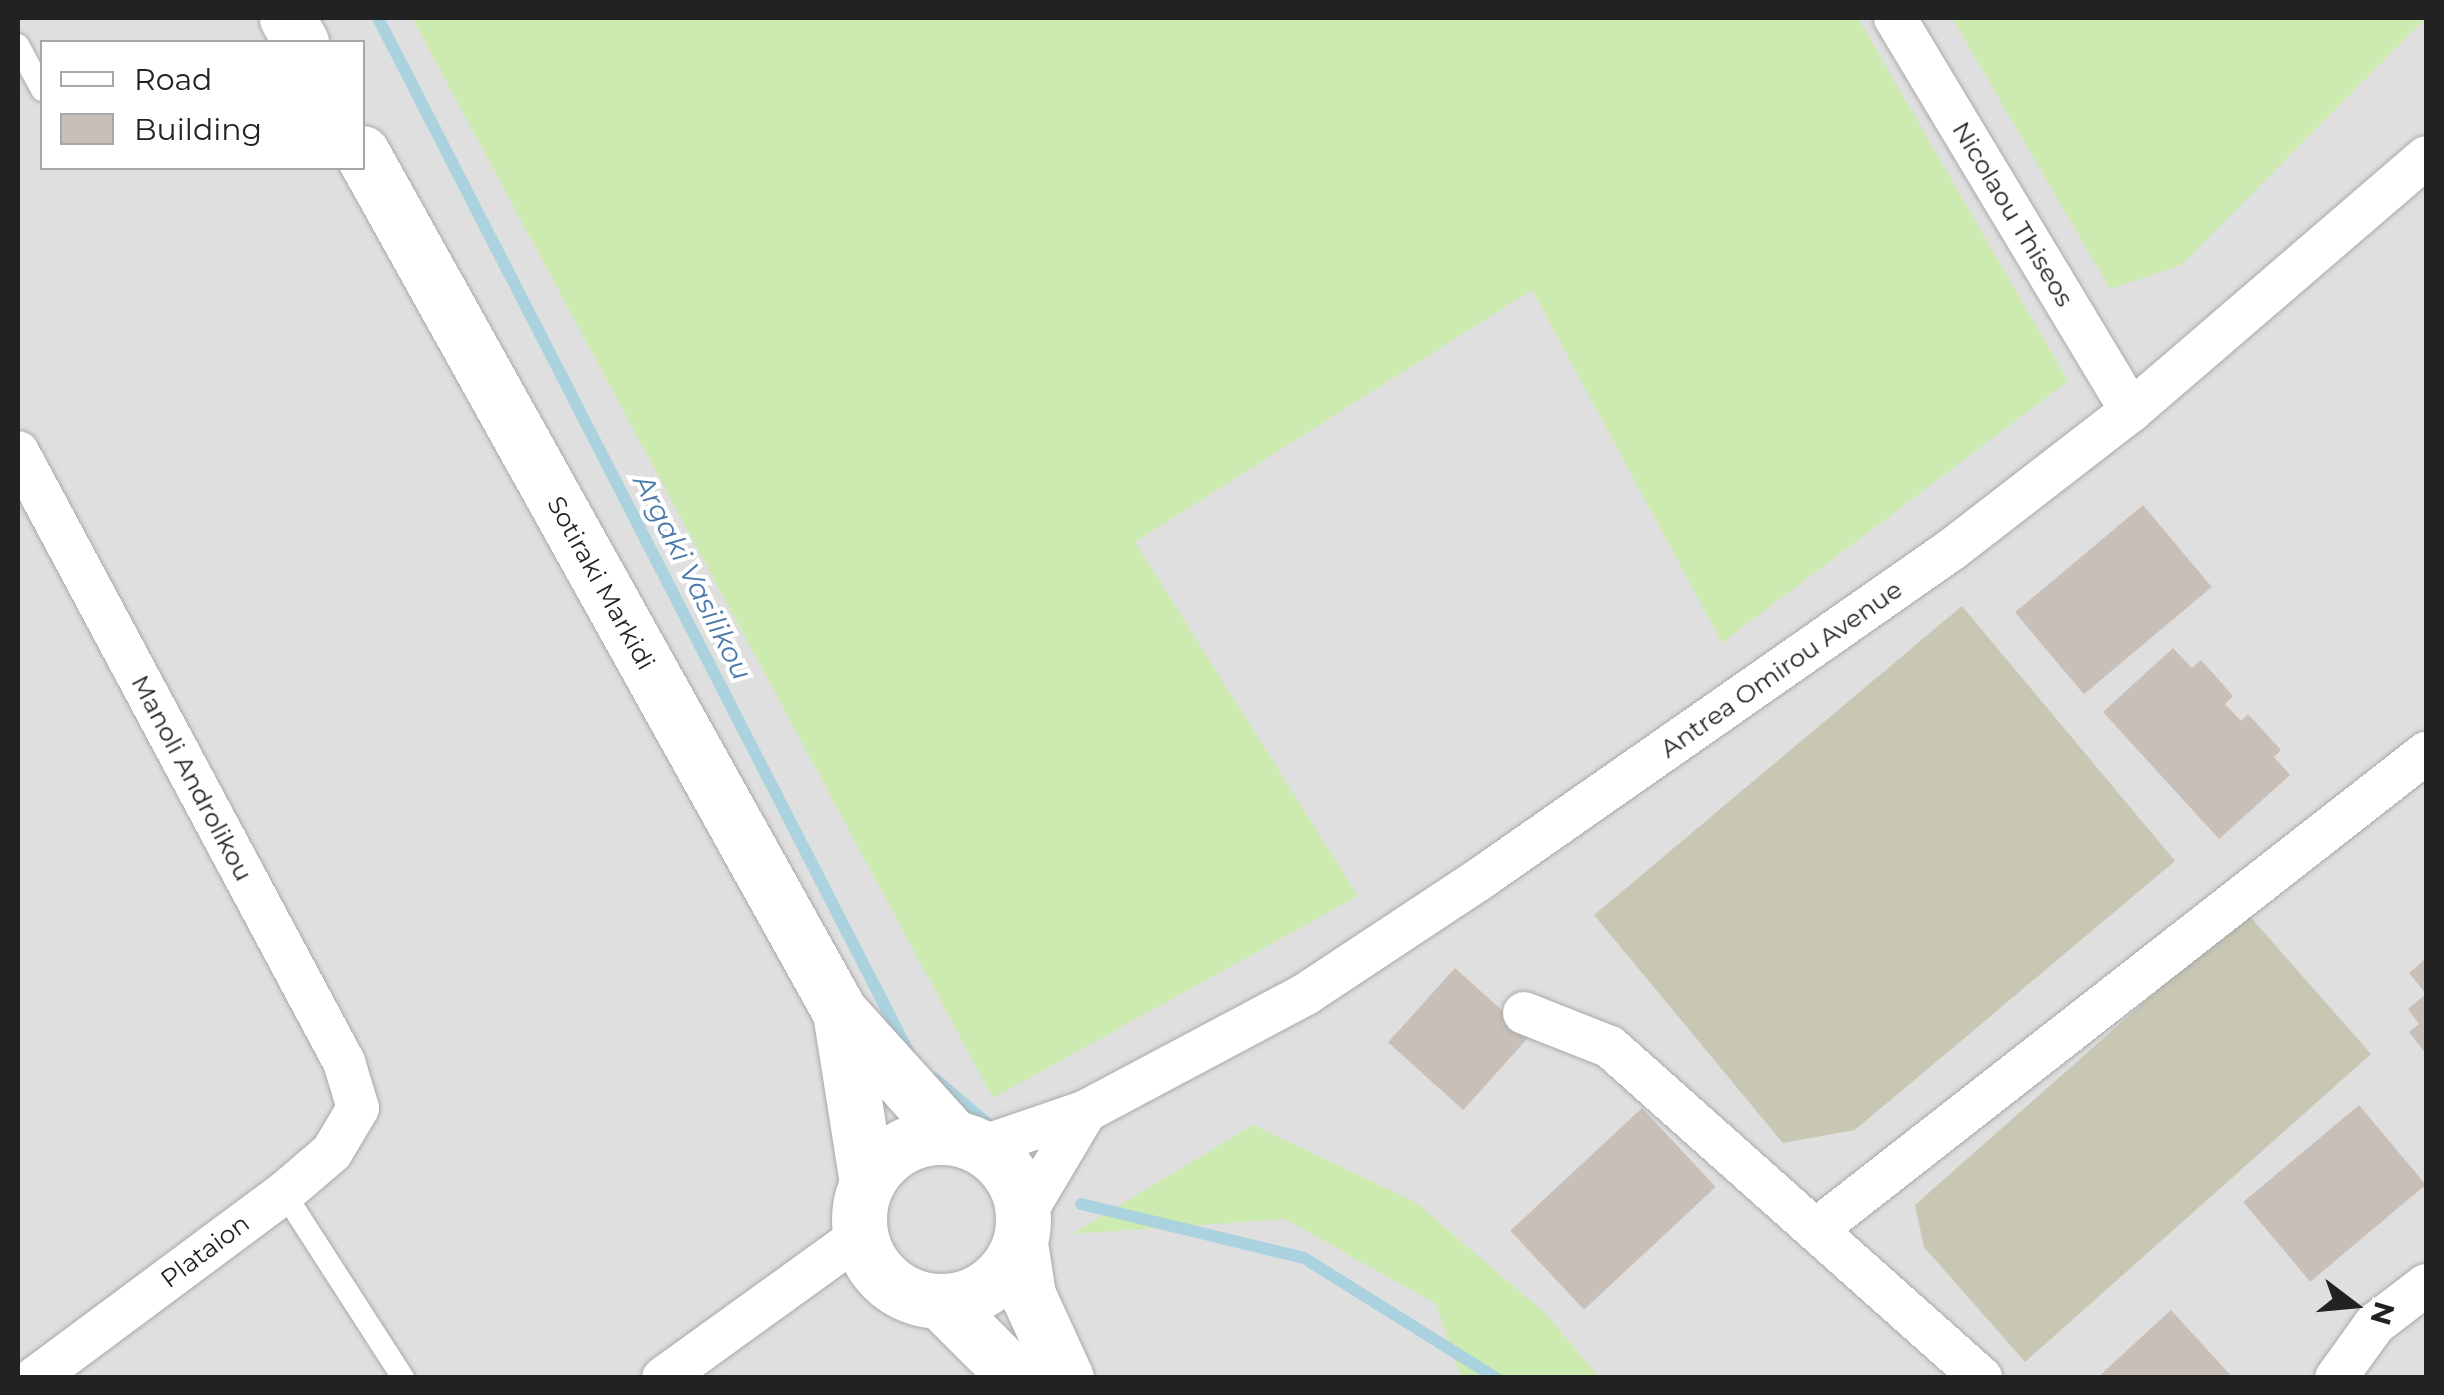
<!DOCTYPE html>
<html>
<head>
<meta charset="utf-8">
<style>
  body { margin:0 }
  #map { position:relative; width:2444px; height:1395px; overflow:hidden; background:#f2efe9; font-family:Montserrat,sans-serif }
  div>[style] { position:absolute }
  .residential>* { inset:0; background:#e0dfdf }
  .construction>* { inset:0; background:#c7c7b4 }
  .grass>* { inset:0; background:#cdebb0 }
  .stream>* { height:12px; margin:-6px; padding:0 6px; transform-origin:6px; border-radius:6px; background:#aad3df }
  .building>* { inset:0; background:#c7bfb8; transform-origin:0 0 }
  .roads { filter:drop-shadow(0 0 2px #a9a9a9) drop-shadow(0 0 2px #a9a9a9) }
  .service>* { height:22px; margin:-11px; padding:0 11px; transform-origin:11px; border-radius:11px; background:#fff }
  .minor>* { height:42px; margin:-21px; padding:0 21px; transform-origin:21px; border-radius:21px; background:#fff }
  .tertiary>* { height:55px; margin:-27.5px; padding:0 27.5px; transform-origin:27.5px; border-radius:27.5px; background:#fff }
  .tertiary>.ring { margin:-27.5px; padding:0; box-sizing:content-box; background:none; border:55px solid #fff; border-radius:50% }
  span { translate:-50% -50%; white-space:nowrap; text-align:center; line-height:1.15; -webkit-text-stroke:8px #fff; paint-order:stroke }
  .street-label { font-size:25px; color:#222 }
  .water-label { font-size:28px; color:#4a7aab; font-style:italic }
  .frame { position:absolute; inset:0; border:20px solid #222; pointer-events:none }
  .legend { position:absolute; left:40px; top:40px; width:325px; height:130px; box-sizing:border-box; background:#fff; border:2px solid #a7a7a7; margin:0; padding:12px 18px; list-style:none; font-size:30px; color:#222 }
  .legend li { display:flex; align-items:center; gap:20px; height:50px }
  .legend b { width:50px; border:2px solid #a7a7a7 }
  .north { position:absolute; left:2304px; top:1255px; width:100px; height:100px; -webkit-text-stroke:8px #fff; paint-order:stroke; rotate:106deg; font-size:28px; font-weight:700; line-height:40px; text-align:center; color:#222 }
  .north::after { content:''; display:block; margin:auto; width:35px; height:45px; background:#222; clip-path:polygon(50% 0,100% 100%,50% 72%,0 100%) }
</style>
</head>
<body>
<div id="map">
  <div class="residential">
    <div style="clip-path:polygon(evenodd,18px 18px,2426px 18px,2426px 1377px,18px 1377px,18px 18px,42px 42px,362px 42px,362px 168px,42px 168px,42px 42px)"></div>
  </div>
  <div class="construction">
    <div style="clip-path:polygon(1962px 606px,2175px 861px,1855px 1130px,1783px 1143px,1594px 915px)"></div>
    <div style="clip-path:polygon(2246px 912px,2371px 1054px,2025px 1362px,1924px 1247px,1915px 1205px)"></div>
  </div>
  <div class="grass">
    <div style="clip-path:polygon(412px 18px,1858px 18px,2068px 381px,1722px 643px,1532px 290px,1135px 542px,1358px 896px,993px 1098px)"></div>
    <div style="clip-path:polygon(1952px 18px,2426px 18px,2181px 265px,2110px 289px)"></div>
    <div style="clip-path:polygon(1253px 1125px,1415px 1202px,1545px 1313px,1599px 1377px,1461px 1377px,1436px 1304px,1285px 1219px,1072px 1234px)"></div>
  </div>
  <div class="stream">
    <div style="left:378px;top:18px;width:1166px;rotate:62.84deg"></div>
    <div style="left:935px;top:1079px;width:80px;rotate:40.4deg"></div>
    <div style="left:1081px;top:1204px;width:229px;rotate:13.6deg"></div>
    <div style="left:1304px;top:1258px;width:226px;rotate:32deg"></div>
  </div>
  <div class="building">
    <div style="left:2143px;top:505px;width:107px;height:167px;rotate:50deg"></div>
    <div style="clip-path:polygon(2173px 648px,2192px 668px,2201px 660px,2233px 696px,2225px 704px,2241px 721px,2248px 714px,2281px 750px,2274px 757px,2290px 775px,2219px 839px,2103px 712px)"></div>
    <div style="clip-path:polygon(2426px 958px,2426px 1054px,2409px 1032px,2419px 1024px,2408px 1009px,2426px 994px,2409px 973px)"></div>
    <div style="left:1455px;top:968px;width:101px;height:100px;rotate:42deg"></div>
    <div style="left:2359px;top:1105px;width:104px;height:151px;rotate:50deg"></div>
    <div style="left:1642px;top:1108px;width:108px;height:180px;rotate:47deg"></div>
    <div style="clip-path:polygon(2171px 1310px,2233px 1378px,2097px 1378px)"></div>
  </div>
  <div class="roads">
    <div class="service">
      <div style="left:18px;top:45px;width:51px;rotate:61.9deg"></div>
      <div style="left:284px;top:1193px;width:220px;rotate:57.2deg"></div>
    </div>
    <div class="minor">
      <div style="left:1895px;top:18px;width:458px;rotate:59deg"></div>
      <div style="left:18px;top:452px;width:692px;rotate:61.88deg"></div>
      <div style="left:344px;top:1062px;width:48px;rotate:73.1deg"></div>
      <div style="left:358px;top:1108px;width:51px;rotate:120.6deg"></div>
      <div style="left:332px;top:1152px;width:63px;rotate:139.5deg"></div>
      <div style="left:284px;top:1193px;width:310px;rotate:143.4deg"></div>
      <div style="left:1524px;top:1013px;width:92px;rotate:21.6deg"></div>
      <div style="left:1610px;top:1047px;width:497px;rotate:41.7deg"></div>
      <div style="left:981px;top:1147px;width:111px;rotate:-18.9deg"></div>
      <div style="left:1086px;top:1111px;width:249px;rotate:-28deg"></div>
      <div style="left:1306px;top:994px;width:214px;rotate:-33.5deg"></div>
      <div style="left:1484px;top:876px;width:570px;rotate:-34.92deg"></div>
      <div style="left:1951px;top:550px;width:227px;rotate:-37.7deg"></div>
      <div style="left:2131px;top:411px;width:389px;rotate:-40.7deg"></div>
      <div style="left:1023px;top:1217px;width:123px;rotate:-59.3deg"></div>
      <div style="left:1818px;top:1228px;width:772px;rotate:-38deg"></div>
      <div style="left:663px;top:1378px;width:243px;rotate:-35.8deg"></div>
      <div style="left:2336px;top:1378px;width:67px;rotate:-54.2deg"></div>
      <div style="left:2375px;top:1324px;width:64px;rotate:-37.4deg"></div>
    </div>
    <div class="tertiary">
      <div style="left:287px;top:18px;width:28px;rotate:60deg"></div>
      <div style="left:362px;top:153px;width:983px;rotate:60.91deg"></div>
      <div style="left:840px;top:1012px;width:169px;rotate:47.9deg"></div>
      <div style="left:840px;top:1012px;width:172px;rotate:81deg"></div>
      <div class="ring" style="left:859px;top:1137px;width:109px;height:109px"></div>
      <div style="left:1020px;top:1243px;width:53px;rotate:81.3deg"></div>
      <div style="left:1028px;top:1295px;width:91px;rotate:65.4deg"></div>
      <div style="left:941px;top:1302px;width:107px;rotate:45deg"></div>
    </div>
  </div>
  <div class="street-label">
    <span style="left:2013px;top:214px;rotate:59deg">Nicolaou Thiseos</span>
    <span style="left:601px;top:583px;rotate:61deg">Sotiraki Markidi</span>
    <span style="left:1781px;top:669px;rotate:-35deg">Antrea Omirou Avenue</span>
    <span style="left:192px;top:778px;rotate:62deg">Manoli Androlikou</span>
    <span style="left:205px;top:1251px;rotate:-37deg">Plataion</span>
  </div>
  <div class="water-label">
    <span style="left:693px;top:577px;rotate:63deg">Argaki Vasilikou</span>
  </div>
  <div class="frame"></div>
  <ul class="legend">
  <li><b style="height:12px;background:#fff"></b>Road</li>
  <li><b style="height:28px;background:#c7bfb8"></b>Building</li>
  </ul>
  <div class="north">N</div>
</div>
</body>
</html>
